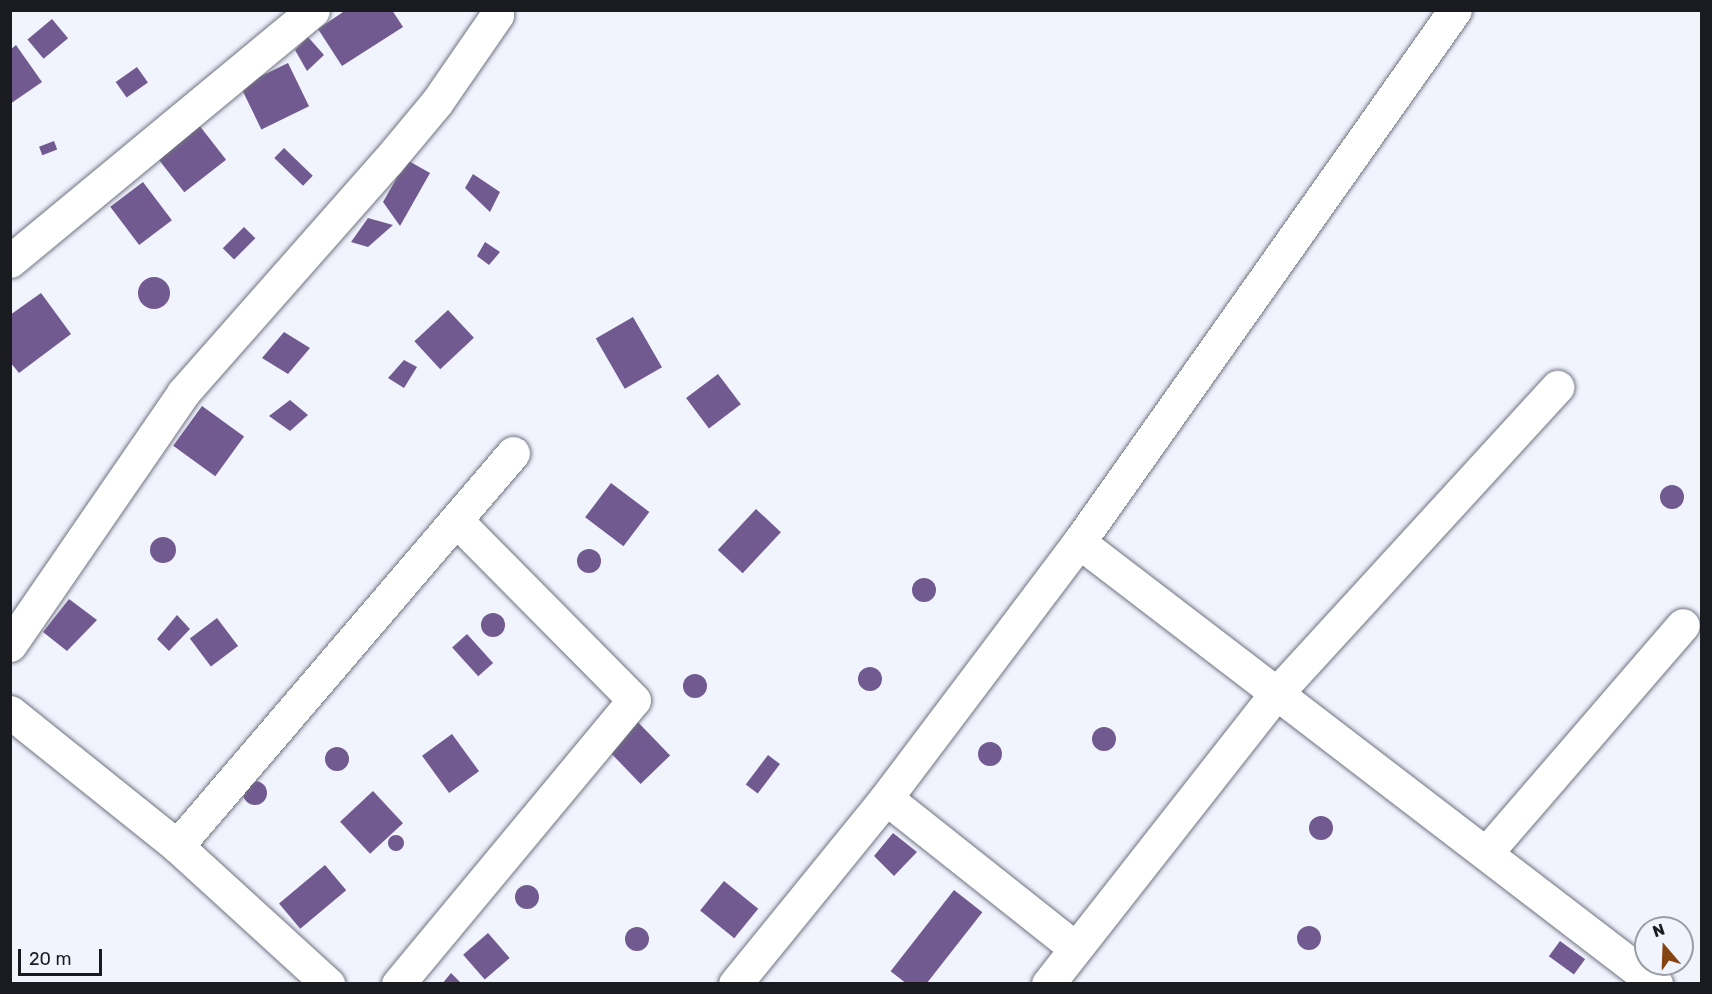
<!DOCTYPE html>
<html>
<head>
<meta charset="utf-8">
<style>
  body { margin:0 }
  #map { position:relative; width:1712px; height:994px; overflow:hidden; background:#f1f3fd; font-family:Rubik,sans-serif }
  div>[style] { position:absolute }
  .building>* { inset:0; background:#715a90; transform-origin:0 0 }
  .round { border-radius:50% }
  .roads { filter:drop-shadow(0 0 2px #707381) drop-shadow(0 0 2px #707381) }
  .minor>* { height:33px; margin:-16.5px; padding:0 16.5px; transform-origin:16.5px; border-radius:16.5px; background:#fff }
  span { translate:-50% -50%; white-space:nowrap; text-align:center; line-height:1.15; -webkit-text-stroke:6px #f1f3fd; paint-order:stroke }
  .frame { position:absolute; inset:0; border:12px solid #1a1b21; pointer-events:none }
  .north { position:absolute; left:1634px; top:916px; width:60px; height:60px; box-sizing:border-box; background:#f1f3fd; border:2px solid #9b9da5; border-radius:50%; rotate:341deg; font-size:16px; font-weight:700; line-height:24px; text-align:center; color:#1a1b21 }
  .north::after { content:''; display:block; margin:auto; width:21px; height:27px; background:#854311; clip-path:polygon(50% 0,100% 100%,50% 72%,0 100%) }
  .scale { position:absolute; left:18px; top:949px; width:84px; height:27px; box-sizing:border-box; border:3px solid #1a1b21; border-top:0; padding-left:8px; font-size:18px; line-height:21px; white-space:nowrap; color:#1a1b21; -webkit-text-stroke:4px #f1f3fd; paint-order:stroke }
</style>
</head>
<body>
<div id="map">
  <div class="building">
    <div style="clip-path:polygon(346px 10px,392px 10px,403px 27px,342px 66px,318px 29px)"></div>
    <div style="left:52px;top:19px;width:25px;height:32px;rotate:50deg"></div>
    <div style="clip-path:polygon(308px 37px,324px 55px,307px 71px,295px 50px)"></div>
    <div style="clip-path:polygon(16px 45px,42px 82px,10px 104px,10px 50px)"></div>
    <div style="left:288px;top:63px;width:48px;height:53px;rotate:64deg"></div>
    <div style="left:137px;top:67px;width:19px;height:26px;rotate:55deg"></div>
    <div style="left:199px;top:125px;width:44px;height:53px;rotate:52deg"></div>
    <div style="left:54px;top:141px;width:9px;height:16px;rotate:69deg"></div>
    <div style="left:284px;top:148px;width:40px;height:14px;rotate:44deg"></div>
    <div style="clip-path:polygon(407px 160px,430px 173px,400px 226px,383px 202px)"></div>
    <div style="clip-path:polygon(473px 174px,500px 192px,490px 212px,465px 188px)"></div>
    <div style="left:143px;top:182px;width:48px;height:41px;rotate:53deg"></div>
    <div style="clip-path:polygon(368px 218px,393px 225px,368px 247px,351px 242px)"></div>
    <div style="left:244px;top:227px;width:16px;height:30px;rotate:45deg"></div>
    <div style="clip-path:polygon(485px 242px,500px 252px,489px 265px,477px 256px)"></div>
    <div class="round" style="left:138px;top:277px;width:32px;height:32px"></div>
    <div style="clip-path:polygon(41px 293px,71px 334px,19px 373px,10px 362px,10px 315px)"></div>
    <div style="left:448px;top:310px;width:38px;height:46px;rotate:47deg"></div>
    <div style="left:633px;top:317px;width:58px;height:43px;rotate:60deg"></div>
    <div style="clip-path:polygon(284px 332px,310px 348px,288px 374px,262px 358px)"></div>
    <div style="clip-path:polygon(404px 360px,417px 367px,404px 388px,388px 378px)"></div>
    <div style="left:718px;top:374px;width:38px;height:40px;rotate:53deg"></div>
    <div style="clip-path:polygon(290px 400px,308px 415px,290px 431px,269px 416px)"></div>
    <div style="left:202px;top:406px;width:52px;height:49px;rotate:36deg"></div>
    <div style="left:611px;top:483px;width:48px;height:43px;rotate:37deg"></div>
    <div class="round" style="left:1660px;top:485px;width:24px;height:24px"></div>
    <div style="left:756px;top:509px;width:34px;height:56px;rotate:43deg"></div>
    <div class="round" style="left:150px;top:537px;width:26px;height:26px"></div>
    <div class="round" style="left:577px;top:549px;width:24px;height:24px"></div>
    <div class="round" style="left:912px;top:578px;width:24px;height:24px"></div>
    <div style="clip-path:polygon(69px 599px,97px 620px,67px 651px,43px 632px)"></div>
    <div class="round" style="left:481px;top:613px;width:24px;height:24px"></div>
    <div style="clip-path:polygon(177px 615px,190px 629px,169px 651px,157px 639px)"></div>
    <div style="left:217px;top:618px;width:35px;height:34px;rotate:53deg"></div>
    <div style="left:467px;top:634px;width:39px;height:20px;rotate:48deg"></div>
    <div class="round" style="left:858px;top:667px;width:24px;height:24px"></div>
    <div class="round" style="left:683px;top:674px;width:24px;height:24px"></div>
    <div style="left:634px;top:718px;width:52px;height:41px;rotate:46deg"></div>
    <div class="round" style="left:1092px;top:727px;width:24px;height:24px"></div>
    <div style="left:452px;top:734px;width:46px;height:37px;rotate:54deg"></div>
    <div class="round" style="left:978px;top:742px;width:24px;height:24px"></div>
    <div class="round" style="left:325px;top:747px;width:24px;height:24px"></div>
    <div style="left:768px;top:755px;width:15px;height:37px;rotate:37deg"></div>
    <div class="round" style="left:243px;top:781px;width:24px;height:24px"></div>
    <div style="left:373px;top:791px;width:44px;height:45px;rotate:47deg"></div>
    <div class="round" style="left:1309px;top:816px;width:24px;height:24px"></div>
    <div style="clip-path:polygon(893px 833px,917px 852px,894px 876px,874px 856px)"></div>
    <div class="round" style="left:388px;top:835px;width:16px;height:16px"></div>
    <div style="left:325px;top:865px;width:33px;height:60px;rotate:50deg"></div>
    <div style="left:724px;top:881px;width:44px;height:38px;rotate:39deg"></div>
    <div class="round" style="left:515px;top:885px;width:24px;height:24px"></div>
    <div style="left:954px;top:890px;width:36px;height:103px;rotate:38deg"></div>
    <div class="round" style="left:1297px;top:926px;width:24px;height:24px"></div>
    <div class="round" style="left:625px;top:927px;width:24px;height:24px"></div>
    <div style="left:488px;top:933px;width:33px;height:33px;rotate:49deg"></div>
    <div style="left:1560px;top:941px;width:31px;height:19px;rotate:36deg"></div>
    <div style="clip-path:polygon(451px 973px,462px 984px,442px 984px)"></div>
  </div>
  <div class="roads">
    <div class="minor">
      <div style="left:10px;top:261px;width:393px;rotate:-39.6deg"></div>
      <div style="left:1079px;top:542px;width:727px;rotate:37.45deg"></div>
      <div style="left:10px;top:645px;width:306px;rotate:-55.5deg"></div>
      <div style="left:183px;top:393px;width:308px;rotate:-48.6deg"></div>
      <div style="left:387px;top:162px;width:78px;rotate:-50.2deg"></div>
      <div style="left:437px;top:102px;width:106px;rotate:-55.4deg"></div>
      <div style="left:10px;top:712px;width:214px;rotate:38.7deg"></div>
      <div style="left:177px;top:846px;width:205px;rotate:42.4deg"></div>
      <div style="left:886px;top:798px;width:241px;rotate:38.4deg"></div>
      <div style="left:177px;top:846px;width:517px;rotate:-49.47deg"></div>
      <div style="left:1486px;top:853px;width:301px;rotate:-49.2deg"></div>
      <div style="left:398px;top:984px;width:369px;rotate:-50.3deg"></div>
      <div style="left:634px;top:700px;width:253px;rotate:-134.7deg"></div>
      <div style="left:735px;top:984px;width:240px;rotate:-50.9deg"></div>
      <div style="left:886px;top:798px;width:321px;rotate:-53deg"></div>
      <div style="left:1079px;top:542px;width:651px;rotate:-54.75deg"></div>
      <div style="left:1048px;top:984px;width:367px;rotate:-51.9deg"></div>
      <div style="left:1275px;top:695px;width:418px;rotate:-47.5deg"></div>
    </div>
  </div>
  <div class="frame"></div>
  <div class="north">N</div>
  <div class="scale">20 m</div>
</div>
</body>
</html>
